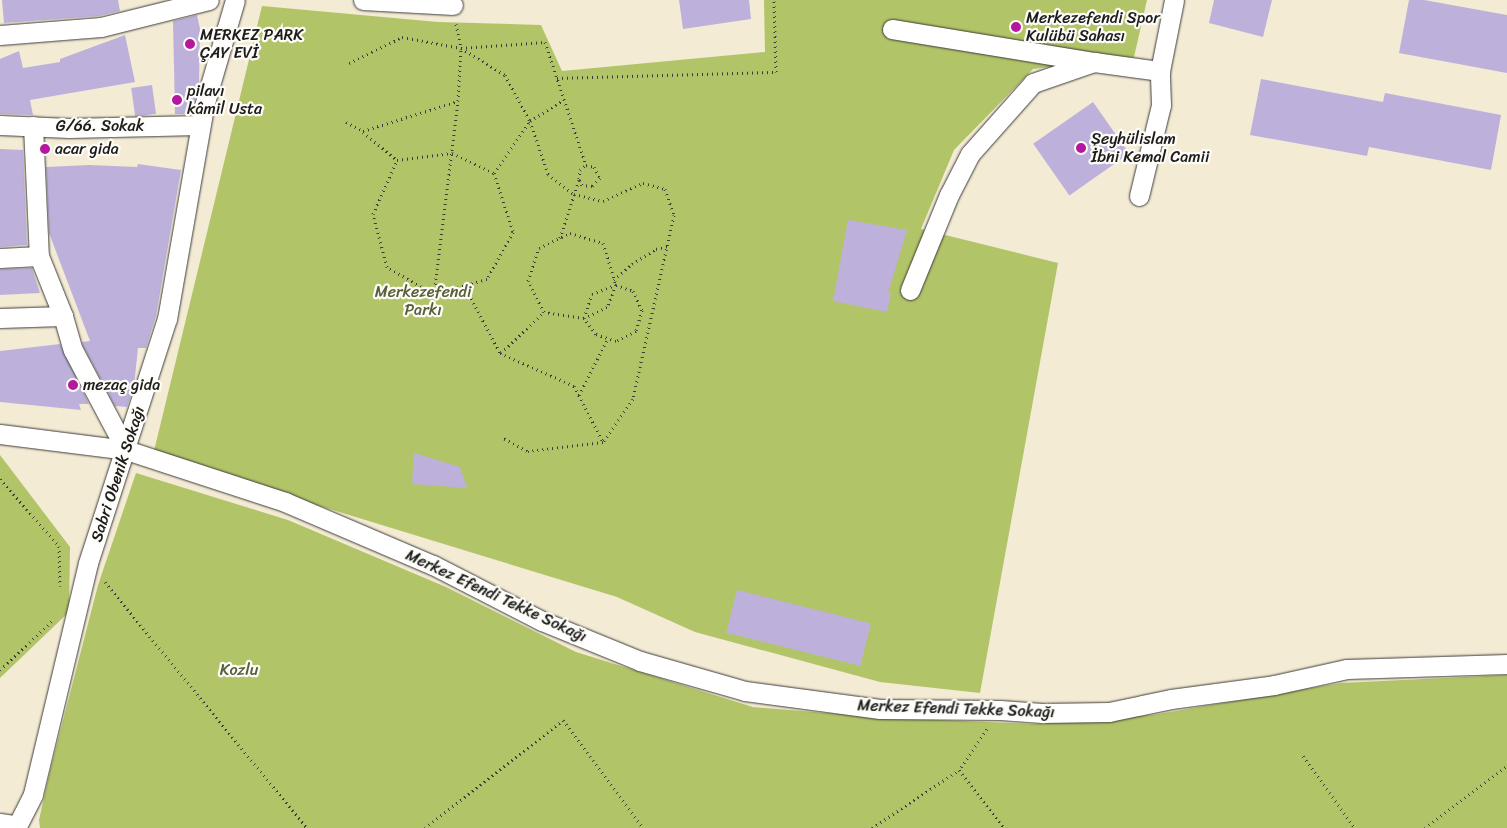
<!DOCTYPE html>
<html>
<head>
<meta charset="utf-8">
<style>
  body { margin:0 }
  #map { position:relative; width:1507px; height:828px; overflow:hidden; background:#f4ebd5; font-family:Sriracha,sans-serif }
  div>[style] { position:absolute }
  .green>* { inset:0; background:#b2c468 }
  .building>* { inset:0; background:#bdb1dc; transform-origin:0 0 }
  .path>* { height:3px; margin-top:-1.5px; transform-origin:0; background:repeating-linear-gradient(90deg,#3c3b38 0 1px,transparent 0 5px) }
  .roads { filter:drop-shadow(0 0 1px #3c3b38) drop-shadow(0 0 1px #3c3b38) }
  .minor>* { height:19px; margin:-9.5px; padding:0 9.5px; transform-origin:9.5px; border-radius:9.5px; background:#fff }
  .tertiary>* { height:24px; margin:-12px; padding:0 12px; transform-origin:12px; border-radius:12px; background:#fff }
  .dots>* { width:14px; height:14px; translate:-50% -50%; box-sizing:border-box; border:2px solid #fdfcf7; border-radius:50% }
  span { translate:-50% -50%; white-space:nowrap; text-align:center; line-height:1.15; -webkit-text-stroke:4.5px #fdfcf7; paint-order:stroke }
  .poi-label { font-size:16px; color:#1c1c1c }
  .left { translate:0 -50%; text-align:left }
  .street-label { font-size:16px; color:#1c1c1c }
  .park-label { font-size:16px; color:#585f3a }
</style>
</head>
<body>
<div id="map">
  <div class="green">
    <div style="clip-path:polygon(764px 0,1147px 0,1134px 57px,1033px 69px,954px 150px,921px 229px,1058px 263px,980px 693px,880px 682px,695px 632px,617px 597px,153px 455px,262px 6px,438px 22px,541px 25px,562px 71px,765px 52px)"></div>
    <div style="clip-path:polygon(0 455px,70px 547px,69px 612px,0 678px)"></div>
    <div style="clip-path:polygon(136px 473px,288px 520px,446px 587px,576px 652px,753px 707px,888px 718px,1035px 724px,1152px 715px,1341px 683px,1507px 675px,1507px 828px,40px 828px,39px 820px,50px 771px,98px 585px)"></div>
  </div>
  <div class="building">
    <div style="clip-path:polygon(2px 0,118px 0,120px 11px,99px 16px,4px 23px)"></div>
    <div style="clip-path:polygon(679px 0,749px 0,751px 19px,683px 29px)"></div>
    <div style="clip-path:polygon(1214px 0,1272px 0,1263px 37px,1209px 23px)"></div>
    <div style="clip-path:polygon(1409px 0,1424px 0,1507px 15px,1507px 73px,1399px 53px)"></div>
    <div style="clip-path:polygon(197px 15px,200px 29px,199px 83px,191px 114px,175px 114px,173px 21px)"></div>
    <div style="clip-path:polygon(125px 35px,135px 82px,30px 100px,33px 115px,0 114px,0 59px,19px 51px,23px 68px,60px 62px,60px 59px)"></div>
    <div style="clip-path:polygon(1261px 79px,1383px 102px,1385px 93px,1501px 115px,1491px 170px,1369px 147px,1367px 156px,1250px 135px)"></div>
    <div style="left:152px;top:85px;width:29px;height:21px;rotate:82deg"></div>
    <div style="left:1093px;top:102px;width:63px;height:73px;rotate:55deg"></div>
    <div style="clip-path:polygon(0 149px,23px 150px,27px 245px,0 247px)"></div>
    <div style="clip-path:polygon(138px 164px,181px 170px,156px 316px,146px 348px,138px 348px,134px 386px,127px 407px,115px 406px,83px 346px,82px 342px,90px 341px,49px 233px,46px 167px,89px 165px,137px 167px)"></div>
    <div style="clip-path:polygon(848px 220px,907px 230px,888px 293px,891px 293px,887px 312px,833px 301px)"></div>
    <div style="clip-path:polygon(32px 268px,40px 293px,0 295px,0 269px)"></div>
    <div style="clip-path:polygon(60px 344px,89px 404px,79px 404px,81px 410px,0 402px,0 351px)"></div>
    <div style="clip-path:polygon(414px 453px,460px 467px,467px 488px,412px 484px)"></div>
    <div style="left:737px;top:590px;width:138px;height:44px;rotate:14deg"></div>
  </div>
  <div class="path">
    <div style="left:456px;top:24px;width:25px;rotate:78deg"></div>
    <div style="left:461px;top:48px;width:84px;rotate:-4.1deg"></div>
    <div style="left:545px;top:42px;width:130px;rotate:71.6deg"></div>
    <div style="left:349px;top:63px;width:59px;rotate:-26.1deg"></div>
    <div style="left:402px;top:37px;width:60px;rotate:10.6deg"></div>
    <div style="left:461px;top:48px;width:52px;rotate:31.5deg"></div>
    <div style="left:505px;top:75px;width:52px;rotate:61.5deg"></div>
    <div style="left:530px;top:121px;width:56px;rotate:71.2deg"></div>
    <div style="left:548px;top:174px;width:33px;rotate:38deg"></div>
    <div style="left:574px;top:194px;width:30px;rotate:14deg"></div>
    <div style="left:603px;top:201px;width:44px;rotate:-24.2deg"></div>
    <div style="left:643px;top:183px;width:23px;rotate:15deg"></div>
    <div style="left:665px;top:189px;width:28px;rotate:71deg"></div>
    <div style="left:674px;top:215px;width:189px;rotate:102.6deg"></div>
    <div style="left:633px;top:399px;width:52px;rotate:124.9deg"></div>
    <div style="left:603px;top:442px;width:77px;rotate:173.2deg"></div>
    <div style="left:527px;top:451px;width:29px;rotate:-151deg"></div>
    <div style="left:557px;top:78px;width:219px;rotate:-1.6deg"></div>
    <div style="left:776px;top:72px;width:72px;rotate:-91.6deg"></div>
    <div style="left:346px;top:122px;width:19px;rotate:28deg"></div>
    <div style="left:363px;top:131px;width:100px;rotate:-17.5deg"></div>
    <div style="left:363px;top:132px;width:44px;rotate:39.5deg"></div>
    <div style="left:452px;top:153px;width:47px;rotate:25.5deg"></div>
    <div style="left:494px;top:173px;width:62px;rotate:72.1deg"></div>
    <div style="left:513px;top:232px;width:54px;rotate:119deg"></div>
    <div style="left:487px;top:279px;width:55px;rotate:164.2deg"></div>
    <div style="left:434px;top:294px;width:54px;rotate:-150.1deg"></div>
    <div style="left:387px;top:267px;width:55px;rotate:-104.8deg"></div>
    <div style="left:373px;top:214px;width:59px;rotate:-66deg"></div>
    <div style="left:397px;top:160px;width:55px;rotate:-7.3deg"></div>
    <div style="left:586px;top:165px;width:8px;rotate:14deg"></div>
    <div style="left:594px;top:167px;width:13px;rotate:61deg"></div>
    <div style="left:600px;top:178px;width:11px;rotate:135deg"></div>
    <div style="left:592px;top:186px;width:10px;rotate:-174deg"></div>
    <div style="left:582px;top:185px;width:7px;rotate:-117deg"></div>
    <div style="left:579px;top:179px;width:9px;rotate:-84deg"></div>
    <div style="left:580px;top:170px;width:8px;rotate:-40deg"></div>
    <div style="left:494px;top:173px;width:63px;rotate:-55.3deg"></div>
    <div style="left:530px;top:121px;width:40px;rotate:-32deg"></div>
    <div style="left:570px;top:233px;width:34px;rotate:17deg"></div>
    <div style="left:603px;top:243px;width:44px;rotate:72.8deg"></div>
    <div style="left:616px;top:285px;width:24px;rotate:112deg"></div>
    <div style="left:607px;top:307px;width:25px;rotate:154deg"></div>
    <div style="left:584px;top:318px;width:40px;rotate:-171.5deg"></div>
    <div style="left:544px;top:312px;width:35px;rotate:-117deg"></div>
    <div style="left:528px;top:281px;width:35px;rotate:-72deg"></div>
    <div style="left:539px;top:248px;width:34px;rotate:-26deg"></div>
    <div style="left:560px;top:238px;width:61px;rotate:-71.9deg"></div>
    <div style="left:614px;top:280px;width:24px;rotate:-42deg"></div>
    <div style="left:632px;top:264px;width:28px;rotate:-32deg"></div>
    <div style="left:656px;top:249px;width:12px;rotate:-14deg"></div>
    <div style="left:464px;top:285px;width:77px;rotate:62.1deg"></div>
    <div style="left:500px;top:353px;width:81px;rotate:24deg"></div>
    <div style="left:574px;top:386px;width:63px;rotate:62.6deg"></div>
    <div style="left:616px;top:285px;width:18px;rotate:19deg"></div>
    <div style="left:633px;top:291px;width:21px;rotate:65deg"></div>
    <div style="left:642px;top:310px;width:22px;rotate:106deg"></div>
    <div style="left:636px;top:331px;width:22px;rotate:153deg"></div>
    <div style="left:616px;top:341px;width:21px;rotate:-161deg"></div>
    <div style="left:596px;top:334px;width:20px;rotate:-127deg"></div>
    <div style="left:584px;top:318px;width:25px;rotate:-72deg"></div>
    <div style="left:592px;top:294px;width:26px;rotate:-21deg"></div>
    <div style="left:434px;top:294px;width:194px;rotate:-82.9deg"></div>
    <div style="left:458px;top:101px;width:53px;rotate:-86.8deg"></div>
    <div style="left:501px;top:353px;width:59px;rotate:-43.6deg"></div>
    <div style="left:579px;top:395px;width:64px;rotate:-63deg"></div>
    <div style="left:0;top:479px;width:89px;rotate:48.6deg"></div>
    <div style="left:59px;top:546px;width:40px;rotate:88.6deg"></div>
    <div style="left:105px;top:582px;width:318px;rotate:50.6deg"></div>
    <div style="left:0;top:670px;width:71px;rotate:-43.3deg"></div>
    <div style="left:987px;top:729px;width:50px;rotate:124.3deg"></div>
    <div style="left:959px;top:770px;width:73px;rotate:52.2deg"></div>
    <div style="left:1303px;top:756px;width:89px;rotate:54.2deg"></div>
    <div style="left:425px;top:828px;width:175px;rotate:-38deg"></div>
    <div style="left:563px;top:720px;width:134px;rotate:53.5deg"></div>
    <div style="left:872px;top:828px;width:105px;rotate:-33.7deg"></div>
    <div style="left:1425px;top:828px;width:103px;rotate:-37.1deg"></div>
  </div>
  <div class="roads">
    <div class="minor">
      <div style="left:363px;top:0;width:90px;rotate:3.2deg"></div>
      <div style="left:892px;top:29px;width:205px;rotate:9.3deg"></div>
      <div style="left:1094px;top:62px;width:67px;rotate:7.8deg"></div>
      <div style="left:0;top:35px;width:101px;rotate:-4.5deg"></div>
      <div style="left:101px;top:27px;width:111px;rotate:-14deg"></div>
      <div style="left:0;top:125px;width:69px;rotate:2.5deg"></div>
      <div style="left:69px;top:128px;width:131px;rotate:-1.3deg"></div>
      <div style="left:33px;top:126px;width:130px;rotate:87.4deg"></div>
      <div style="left:39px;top:256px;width:65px;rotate:68.2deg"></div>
      <div style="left:63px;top:316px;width:35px;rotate:74deg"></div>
      <div style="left:73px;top:350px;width:113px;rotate:62.1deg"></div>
      <div style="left:1139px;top:196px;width:94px;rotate:-76.4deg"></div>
      <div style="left:1161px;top:105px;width:34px;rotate:-92deg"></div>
      <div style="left:1160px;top:71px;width:72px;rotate:-78.8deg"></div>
      <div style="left:0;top:258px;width:39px;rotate:-3deg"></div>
      <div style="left:910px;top:290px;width:103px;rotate:-67.7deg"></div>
      <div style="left:949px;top:195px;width:46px;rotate:-62.9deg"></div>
      <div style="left:970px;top:154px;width:95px;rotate:-48.4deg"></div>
      <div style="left:1033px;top:83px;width:65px;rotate:-19deg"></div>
      <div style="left:0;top:318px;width:63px;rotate:-1.8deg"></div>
      <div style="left:0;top:434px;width:127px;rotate:7.2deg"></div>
      <div style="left:126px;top:450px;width:167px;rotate:18.1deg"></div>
      <div style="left:285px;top:502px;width:161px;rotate:23.1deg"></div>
      <div style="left:433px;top:565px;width:123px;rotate:27.2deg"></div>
      <div style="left:542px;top:621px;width:106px;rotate:22.2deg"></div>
      <div style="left:640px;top:661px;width:109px;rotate:15.9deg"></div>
      <div style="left:745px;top:691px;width:136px;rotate:7.6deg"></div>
      <div style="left:880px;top:709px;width:120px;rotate:0.5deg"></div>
      <div style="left:1000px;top:710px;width:42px;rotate:4.1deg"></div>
      <div style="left:1042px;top:713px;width:67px;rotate:-0.9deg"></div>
      <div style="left:1109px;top:712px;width:63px;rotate:-11.8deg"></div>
      <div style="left:1171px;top:699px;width:104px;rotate:-7.7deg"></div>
      <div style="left:1274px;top:685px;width:75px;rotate:-12.4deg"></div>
      <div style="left:1347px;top:669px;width:160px;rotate:-1.8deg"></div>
      <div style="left:16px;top:828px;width:38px;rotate:-63deg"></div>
      <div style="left:33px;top:794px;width:237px;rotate:-76.6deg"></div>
      <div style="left:88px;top:563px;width:256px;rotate:-72.1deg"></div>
      <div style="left:167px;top:319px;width:216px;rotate:-80.1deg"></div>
      <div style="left:204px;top:106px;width:110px;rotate:-73.7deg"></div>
    </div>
    <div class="tertiary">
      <div style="left:0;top:826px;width:15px;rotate:8deg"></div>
    </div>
  </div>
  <div class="dots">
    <div style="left:1016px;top:27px;background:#b5179e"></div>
    <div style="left:190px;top:44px;background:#b5179e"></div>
    <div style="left:177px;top:100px;background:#b5179e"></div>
    <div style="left:1081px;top:148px;background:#b5179e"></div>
    <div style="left:45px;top:149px;background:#b5179e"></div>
    <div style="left:73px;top:385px;background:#b5179e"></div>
  </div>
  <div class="poi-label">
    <span class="left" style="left:1026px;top:27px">Merkezefendi Spor<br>Kulübü Sahası</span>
    <span class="left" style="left:200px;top:44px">MERKEZ PARK<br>ÇAY EVİ</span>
    <span class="left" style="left:187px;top:100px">pilavı<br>kâmil Usta</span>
    <span class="left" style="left:1091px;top:148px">Şeyhülislam<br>İbni Kemal Camii</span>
    <span class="left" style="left:55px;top:149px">acar gida</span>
    <span class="left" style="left:83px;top:385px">mezaç gida</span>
  </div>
  <div class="street-label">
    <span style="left:100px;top:126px">G/66. Sokak</span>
    <span style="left:118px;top:474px;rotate:-72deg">Sabri Obenik Sokağı</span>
    <span style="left:496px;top:596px;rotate:25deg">Merkez Efendi Tekke Sokağı</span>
    <span style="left:956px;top:709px;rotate:2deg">Merkez Efendi Tekke Sokağı</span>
  </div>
  <div class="park-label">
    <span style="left:423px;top:301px">Merkezefendi<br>Parkı</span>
    <span style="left:239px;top:670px">Kozlu</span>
  </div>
</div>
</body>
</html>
